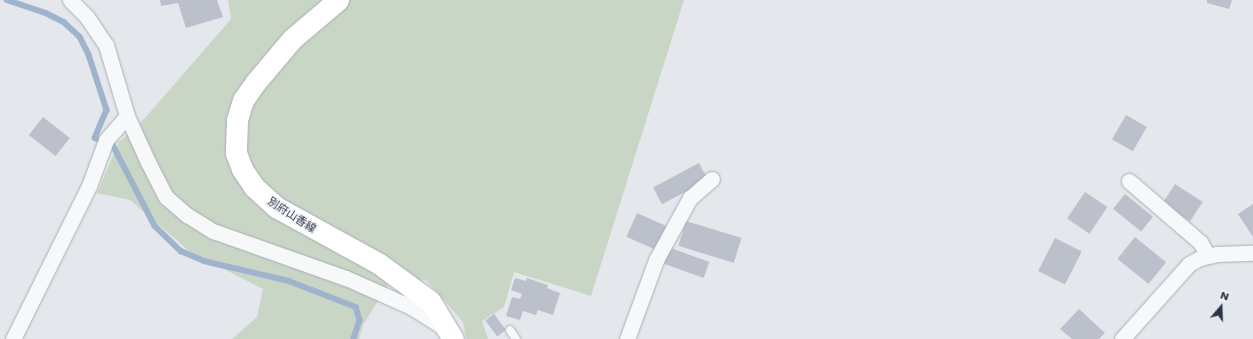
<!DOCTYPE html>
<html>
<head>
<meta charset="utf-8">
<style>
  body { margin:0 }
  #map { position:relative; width:1253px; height:339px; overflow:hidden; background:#e4e7ec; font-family:Poppins,"Noto Sans JP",sans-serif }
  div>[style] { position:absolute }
  .green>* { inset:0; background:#c9d6c5 }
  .stream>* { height:5.5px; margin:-2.75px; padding:0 2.75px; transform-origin:2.75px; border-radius:2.75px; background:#9fb4cc }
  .building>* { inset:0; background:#bbc0ca; transform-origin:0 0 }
  .roads { filter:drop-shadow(0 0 1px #a9aeb7) drop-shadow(0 0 1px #a9aeb7) }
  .lane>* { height:8px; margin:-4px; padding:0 4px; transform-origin:4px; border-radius:4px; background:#f7f8fa }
  .street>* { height:15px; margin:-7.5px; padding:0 7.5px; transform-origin:7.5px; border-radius:7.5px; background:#f7f8fa }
  .secondary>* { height:21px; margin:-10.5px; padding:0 10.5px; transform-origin:10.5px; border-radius:10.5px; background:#fff }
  span { translate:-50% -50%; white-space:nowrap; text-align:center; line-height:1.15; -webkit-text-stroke:3.5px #f4f6f9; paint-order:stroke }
  .street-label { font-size:11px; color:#2b3445 }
  .north { position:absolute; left:1201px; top:287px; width:40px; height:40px; -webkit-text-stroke:3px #f4f6f9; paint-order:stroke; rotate:19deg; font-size:11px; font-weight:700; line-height:16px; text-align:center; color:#2b3445 }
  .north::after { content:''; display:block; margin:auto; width:14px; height:18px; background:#2b3445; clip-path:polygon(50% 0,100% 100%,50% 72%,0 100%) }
</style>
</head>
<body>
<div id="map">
  <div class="green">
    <div style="clip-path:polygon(228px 0,684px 0,591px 296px,514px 272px,504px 307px,482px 321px,488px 339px,466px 339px,463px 322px,426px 280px,389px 283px,363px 325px,359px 339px,232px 339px,257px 317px,263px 289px,189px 251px,130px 200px,97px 193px,119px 142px,145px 118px,231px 19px)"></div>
  </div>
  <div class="stream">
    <div style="left:7px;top:0;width:41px;rotate:18.4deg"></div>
    <div style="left:46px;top:13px;width:20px;rotate:27deg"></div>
    <div style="left:64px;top:22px;width:22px;rotate:43deg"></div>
    <div style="left:80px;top:37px;width:20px;rotate:63deg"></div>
    <div style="left:89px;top:55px;width:58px;rotate:71.9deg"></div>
    <div style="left:107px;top:110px;width:30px;rotate:113deg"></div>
    <div style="left:95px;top:138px;width:19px;rotate:21deg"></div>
    <div style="left:113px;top:145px;width:91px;rotate:62.6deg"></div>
    <div style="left:155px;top:226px;width:36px;rotate:44deg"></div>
    <div style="left:181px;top:251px;width:25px;rotate:23deg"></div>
    <div style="left:204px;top:261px;width:87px;rotate:13.2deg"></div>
    <div style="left:289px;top:281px;width:72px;rotate:21.2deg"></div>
    <div style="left:356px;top:307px;width:14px;rotate:73deg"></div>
    <div style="left:360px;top:320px;width:20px;rotate:108deg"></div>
  </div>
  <div class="building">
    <div style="clip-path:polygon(160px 0,217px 0,223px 17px,186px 28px,178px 3px,161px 6px)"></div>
    <div style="clip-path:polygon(1207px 0,1232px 0,1229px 9px,1207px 3px)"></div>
    <div style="left:1126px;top:115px;width:24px;height:28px;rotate:30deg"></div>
    <div style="left:43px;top:117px;width:34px;height:23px;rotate:38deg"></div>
    <div style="left:699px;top:163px;width:19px;height:52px;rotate:62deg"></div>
    <div style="left:1175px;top:184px;width:33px;height:23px;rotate:33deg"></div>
    <div style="left:1085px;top:192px;width:27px;height:32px;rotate:34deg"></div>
    <div style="left:1125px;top:194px;width:36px;height:19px;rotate:39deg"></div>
    <div style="clip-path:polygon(1253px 204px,1253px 237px,1238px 214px)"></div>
    <div style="left:637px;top:213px;width:35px;height:26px;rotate:24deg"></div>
    <div style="left:686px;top:221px;width:58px;height:26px;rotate:17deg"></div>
    <div style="left:1135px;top:237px;width:40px;height:28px;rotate:39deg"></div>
    <div style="left:1055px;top:238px;width:30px;height:37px;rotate:27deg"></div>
    <div style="left:668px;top:247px;width:44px;height:17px;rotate:20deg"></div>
    <div style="clip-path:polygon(515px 278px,526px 281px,527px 278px,548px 285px,547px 288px,560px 293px,553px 315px,538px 310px,536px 315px,523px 311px,520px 320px,506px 316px,512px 297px,520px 299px,522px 294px,511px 290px)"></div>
    <div style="clip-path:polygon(1079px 309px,1105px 333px,1099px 339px,1072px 339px,1060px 329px)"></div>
    <div style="left:494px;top:314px;width:20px;height:11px;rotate:53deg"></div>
  </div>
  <div class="roads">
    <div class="lane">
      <div style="left:510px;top:330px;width:11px;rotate:56deg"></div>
    </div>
    <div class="street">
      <div style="left:70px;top:0;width:24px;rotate:45deg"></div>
      <div style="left:87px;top:17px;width:34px;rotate:56deg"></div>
      <div style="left:106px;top:45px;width:74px;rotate:73.5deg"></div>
      <div style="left:127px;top:116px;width:51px;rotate:65.5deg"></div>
      <div style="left:148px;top:162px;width:39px;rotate:63deg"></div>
      <div style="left:166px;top:197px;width:28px;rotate:41deg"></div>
      <div style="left:187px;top:215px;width:31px;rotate:32deg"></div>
      <div style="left:213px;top:231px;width:141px;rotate:19.5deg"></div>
      <div style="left:346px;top:278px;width:71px;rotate:24deg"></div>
      <div style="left:411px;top:307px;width:39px;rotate:32deg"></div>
      <div style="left:1129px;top:181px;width:94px;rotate:40.7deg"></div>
      <div style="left:1200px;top:242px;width:16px;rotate:60deg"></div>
      <div style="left:13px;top:339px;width:171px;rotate:-63.6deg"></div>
      <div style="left:89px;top:186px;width:49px;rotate:-69.7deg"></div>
      <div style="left:106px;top:140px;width:32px;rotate:-49deg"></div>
      <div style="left:627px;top:339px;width:84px;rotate:-69.8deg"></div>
      <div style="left:656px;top:260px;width:71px;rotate:-61.3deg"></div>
      <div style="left:690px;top:198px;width:29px;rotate:-41deg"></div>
      <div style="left:1122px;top:339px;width:101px;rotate:-48.2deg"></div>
      <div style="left:1189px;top:264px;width:13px;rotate:-29deg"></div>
      <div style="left:1200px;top:258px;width:17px;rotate:-13deg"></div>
      <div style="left:1217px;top:254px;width:36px;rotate:-2deg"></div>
    </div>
    <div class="secondary">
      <div style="left:338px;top:0;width:60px;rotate:139.7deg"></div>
      <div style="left:292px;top:39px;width:57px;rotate:130.1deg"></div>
      <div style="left:255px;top:83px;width:21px;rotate:125deg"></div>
      <div style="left:243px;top:100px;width:21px;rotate:107deg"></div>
      <div style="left:237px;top:120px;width:33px;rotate:92deg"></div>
      <div style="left:236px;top:153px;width:17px;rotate:69deg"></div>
      <div style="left:242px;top:169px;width:22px;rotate:56deg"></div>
      <div style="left:254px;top:187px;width:30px;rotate:42deg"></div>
      <div style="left:276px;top:207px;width:116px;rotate:28.8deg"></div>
      <div style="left:378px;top:263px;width:64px;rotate:36.2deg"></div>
      <div style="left:430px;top:301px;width:44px;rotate:58.8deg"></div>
    </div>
  </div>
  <div class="street-label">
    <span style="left:292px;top:215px;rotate:33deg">別府山香線</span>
  </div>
  <div class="north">N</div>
</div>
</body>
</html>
